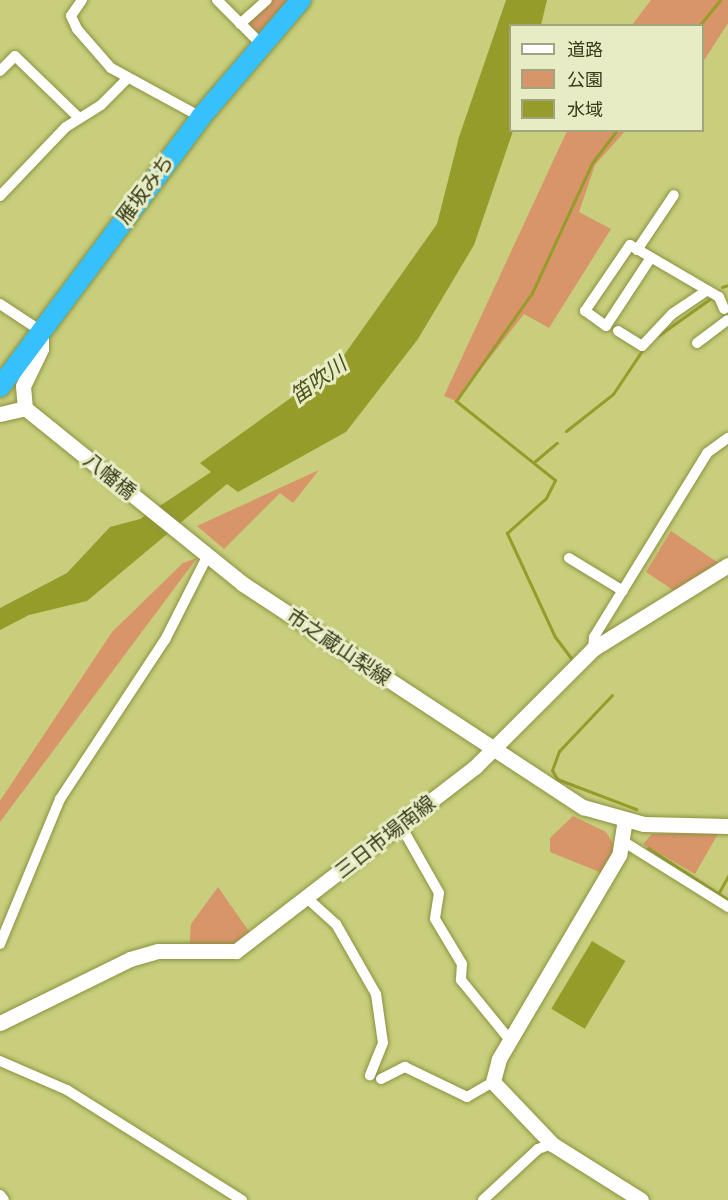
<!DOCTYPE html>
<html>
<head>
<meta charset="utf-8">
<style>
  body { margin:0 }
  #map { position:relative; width:728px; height:1200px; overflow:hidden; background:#c8ce7c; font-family:Spectral,"Noto Sans JP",serif }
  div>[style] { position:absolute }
  .green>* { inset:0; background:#d9956a }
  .water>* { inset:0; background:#969c2a; transform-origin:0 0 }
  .stream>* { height:3px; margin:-1.5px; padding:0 1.5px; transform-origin:1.5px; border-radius:1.5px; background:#969c2a }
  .roads { filter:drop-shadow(0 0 2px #8b913f) drop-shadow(0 0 2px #8b913f) }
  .street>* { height:10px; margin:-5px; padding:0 5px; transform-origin:5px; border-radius:5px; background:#fff }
  .secondary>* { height:15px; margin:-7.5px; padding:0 7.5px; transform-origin:7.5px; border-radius:7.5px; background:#fff }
  .highway>* { height:20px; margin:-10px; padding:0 10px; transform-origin:10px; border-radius:10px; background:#36c0fc }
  span { translate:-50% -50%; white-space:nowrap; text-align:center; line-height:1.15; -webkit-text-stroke:6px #e7ecc4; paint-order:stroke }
  .street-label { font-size:20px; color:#373917 }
  .water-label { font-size:21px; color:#4d5117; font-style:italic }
  .legend { position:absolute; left:509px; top:24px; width:195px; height:108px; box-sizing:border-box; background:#e7ecc4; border:2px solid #a1a47f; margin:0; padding:8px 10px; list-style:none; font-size:18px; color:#373917 }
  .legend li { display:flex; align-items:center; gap:12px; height:30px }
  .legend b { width:30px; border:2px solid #a1a47f }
</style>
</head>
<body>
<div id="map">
  <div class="green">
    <div style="clip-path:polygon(267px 0,294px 0,258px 38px,242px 23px)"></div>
    <div style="clip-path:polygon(651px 0,728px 0,728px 23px,703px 62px,702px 26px,632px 25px)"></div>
    <div style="clip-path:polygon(567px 131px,625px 131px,595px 165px,579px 212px,611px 229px,549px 328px,524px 314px,456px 401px,444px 396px)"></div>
    <div style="clip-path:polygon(319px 470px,293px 503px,280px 493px,224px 549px,197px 526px)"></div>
    <div style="clip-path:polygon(671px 531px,723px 566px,676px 592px,646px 572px)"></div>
    <div style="clip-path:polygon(197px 558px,0 822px,0 801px,112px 632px,183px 563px)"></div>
    <div style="clip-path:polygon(573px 816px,606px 832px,614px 845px,607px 875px,550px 852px,550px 838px)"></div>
    <div style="clip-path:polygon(719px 832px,695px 874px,643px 844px,652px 834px)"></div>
    <div style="clip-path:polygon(218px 887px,250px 933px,236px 951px,189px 950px,191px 924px)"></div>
  </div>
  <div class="water">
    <div style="clip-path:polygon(506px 0,547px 0,541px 25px,510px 26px,513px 131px,474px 245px,418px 339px,346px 432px,238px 492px,227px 484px,87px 601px,29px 615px,0 630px,0 608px,67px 573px,110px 527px,140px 519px,211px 472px,200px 463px,337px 365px,437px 224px,459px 137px)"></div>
    <div style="left:592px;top:941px;width:39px;height:79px;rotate:31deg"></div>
  </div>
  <div class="stream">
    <div style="left:699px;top:26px;width:33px;rotate:-51deg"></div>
    <div style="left:722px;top:287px;width:6px;rotate:-18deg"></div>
    <div style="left:659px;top:335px;width:64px;rotate:-35.4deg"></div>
    <div style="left:566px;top:431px;width:60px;rotate:-38.2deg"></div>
    <div style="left:613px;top:394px;width:54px;rotate:-56.3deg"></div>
    <div style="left:534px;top:462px;width:30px;rotate:-40deg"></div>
    <div style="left:574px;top:662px;width:31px;rotate:-127deg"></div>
    <div style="left:555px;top:637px;width:115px;rotate:-114.8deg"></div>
    <div style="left:507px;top:533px;width:52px;rotate:-41.9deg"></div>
    <div style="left:546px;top:498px;width:20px;rotate:-63deg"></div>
    <div style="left:555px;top:480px;width:127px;rotate:-141.4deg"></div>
    <div style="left:456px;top:401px;width:132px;rotate:-54.9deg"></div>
    <div style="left:532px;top:293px;width:143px;rotate:-65.2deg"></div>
    <div style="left:592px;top:163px;width:41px;rotate:-52.9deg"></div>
    <div style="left:612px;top:695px;width:77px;rotate:133.4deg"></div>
    <div style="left:559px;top:751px;width:20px;rotate:110deg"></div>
    <div style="left:552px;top:770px;width:10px;rotate:61deg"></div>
    <div style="left:557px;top:779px;width:85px;rotate:20.8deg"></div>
    <div style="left:648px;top:848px;width:95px;rotate:33deg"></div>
    <div style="left:718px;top:894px;width:21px;rotate:-61deg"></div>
  </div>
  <div class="roads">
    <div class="street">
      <div style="left:82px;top:0;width:19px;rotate:125deg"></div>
      <div style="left:71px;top:16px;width:14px;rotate:65deg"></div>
      <div style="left:77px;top:29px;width:52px;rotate:48.9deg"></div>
      <div style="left:111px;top:68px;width:102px;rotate:28.6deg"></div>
      <div style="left:217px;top:0;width:62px;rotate:45deg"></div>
      <div style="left:240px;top:24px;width:36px;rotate:-42deg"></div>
      <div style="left:0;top:71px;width:21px;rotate:-45deg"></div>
      <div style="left:15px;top:56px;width:89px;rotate:44.1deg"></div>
      <div style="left:0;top:196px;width:95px;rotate:-46.3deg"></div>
      <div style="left:66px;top:127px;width:41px;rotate:-32.2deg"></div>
      <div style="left:101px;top:105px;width:37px;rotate:-45deg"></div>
      <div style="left:637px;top:250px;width:66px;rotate:-56.1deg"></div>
      <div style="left:650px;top:259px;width:80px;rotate:123.3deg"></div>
      <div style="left:606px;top:326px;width:26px;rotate:-144deg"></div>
      <div style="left:585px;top:311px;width:80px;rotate:-55.7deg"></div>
      <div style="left:630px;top:245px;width:103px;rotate:30.3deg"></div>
      <div style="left:719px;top:297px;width:13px;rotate:67deg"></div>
      <div style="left:0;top:304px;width:49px;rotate:33.4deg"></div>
      <div style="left:618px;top:331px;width:28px;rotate:32deg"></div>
      <div style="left:642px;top:346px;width:44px;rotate:-46.8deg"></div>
      <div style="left:672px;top:314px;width:40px;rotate:-34deg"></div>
      <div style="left:697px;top:343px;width:38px;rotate:-37deg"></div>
      <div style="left:569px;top:558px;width:63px;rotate:31.4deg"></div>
      <div style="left:593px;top:649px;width:12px;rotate:-85deg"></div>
      <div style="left:594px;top:637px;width:216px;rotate:-58.4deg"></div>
      <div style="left:707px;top:453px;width:26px;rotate:-36deg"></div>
      <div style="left:401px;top:826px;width:77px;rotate:60.4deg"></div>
      <div style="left:439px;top:893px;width:26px;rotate:99deg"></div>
      <div style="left:435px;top:919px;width:52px;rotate:59deg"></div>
      <div style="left:462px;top:964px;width:16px;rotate:94deg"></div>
      <div style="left:461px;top:980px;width:77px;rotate:50.8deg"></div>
      <div style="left:624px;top:842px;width:123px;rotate:32deg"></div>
      <div style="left:308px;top:899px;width:38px;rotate:42deg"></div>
      <div style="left:336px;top:924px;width:81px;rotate:60.3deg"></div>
      <div style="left:376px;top:994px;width:49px;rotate:81.9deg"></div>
      <div style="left:383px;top:1043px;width:35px;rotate:112deg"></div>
      <div style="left:0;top:944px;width:157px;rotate:-67.5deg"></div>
      <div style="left:60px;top:799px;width:191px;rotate:-56.6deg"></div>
      <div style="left:165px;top:640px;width:95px;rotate:-63.2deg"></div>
      <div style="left:0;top:1061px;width:73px;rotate:23.4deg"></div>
      <div style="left:67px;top:1090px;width:207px;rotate:32.2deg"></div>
      <div style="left:381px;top:1079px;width:27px;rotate:-27deg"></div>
      <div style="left:405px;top:1067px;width:69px;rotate:25.8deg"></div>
      <div style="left:467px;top:1097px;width:30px;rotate:-30deg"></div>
      <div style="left:0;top:1195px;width:6px;rotate:51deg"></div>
      <div style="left:483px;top:1200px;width:75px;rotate:-42.8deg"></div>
      <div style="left:538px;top:1149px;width:15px;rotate:-20deg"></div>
    </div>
    <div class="secondary">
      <div style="left:41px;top:331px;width:18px;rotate:90deg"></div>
      <div style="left:41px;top:349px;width:41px;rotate:115.9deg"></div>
      <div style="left:23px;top:386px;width:22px;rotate:85deg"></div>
      <div style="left:25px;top:408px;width:280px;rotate:38.9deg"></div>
      <div style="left:243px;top:584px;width:407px;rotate:33.3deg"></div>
      <div style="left:583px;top:807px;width:63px;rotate:15.6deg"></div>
      <div style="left:644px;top:824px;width:84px;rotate:1.4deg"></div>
      <div style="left:0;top:414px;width:26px;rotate:-13deg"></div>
      <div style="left:625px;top:819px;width:36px;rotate:99deg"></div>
      <div style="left:619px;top:855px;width:237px;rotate:120.5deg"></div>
      <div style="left:499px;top:1059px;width:24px;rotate:105deg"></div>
      <div style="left:493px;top:1082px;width:86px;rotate:46.4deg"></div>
      <div style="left:552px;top:1144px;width:105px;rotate:32.2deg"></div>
      <div style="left:0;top:1023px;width:145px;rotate:-26.2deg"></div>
      <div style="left:130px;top:959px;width:29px;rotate:-16deg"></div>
      <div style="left:158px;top:951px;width:78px"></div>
      <div style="left:236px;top:951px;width:302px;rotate:-37.6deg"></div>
      <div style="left:475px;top:767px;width:167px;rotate:-45deg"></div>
      <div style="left:593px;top:649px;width:159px;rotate:-31.9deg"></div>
    </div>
    <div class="highway">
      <div style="left:0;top:387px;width:337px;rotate:-53.3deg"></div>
      <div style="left:201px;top:117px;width:154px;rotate:-49.5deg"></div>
    </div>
  </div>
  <div class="street-label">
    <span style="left:146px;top:190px;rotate:-53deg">雁坂みち</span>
    <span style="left:109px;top:477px;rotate:39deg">八幡橋</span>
    <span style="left:338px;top:648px;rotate:34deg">市之蔵山梨線</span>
    <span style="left:386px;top:838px;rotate:-38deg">三日市場南線</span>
  </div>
  <div class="water-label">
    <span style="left:319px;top:381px;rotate:-36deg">笛吹川</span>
  </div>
  <ul class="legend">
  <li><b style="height:8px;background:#fff"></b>道路</li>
  <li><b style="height:16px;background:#d9956a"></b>公園</li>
  <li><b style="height:16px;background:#969c2a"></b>水域</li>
  </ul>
</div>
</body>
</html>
